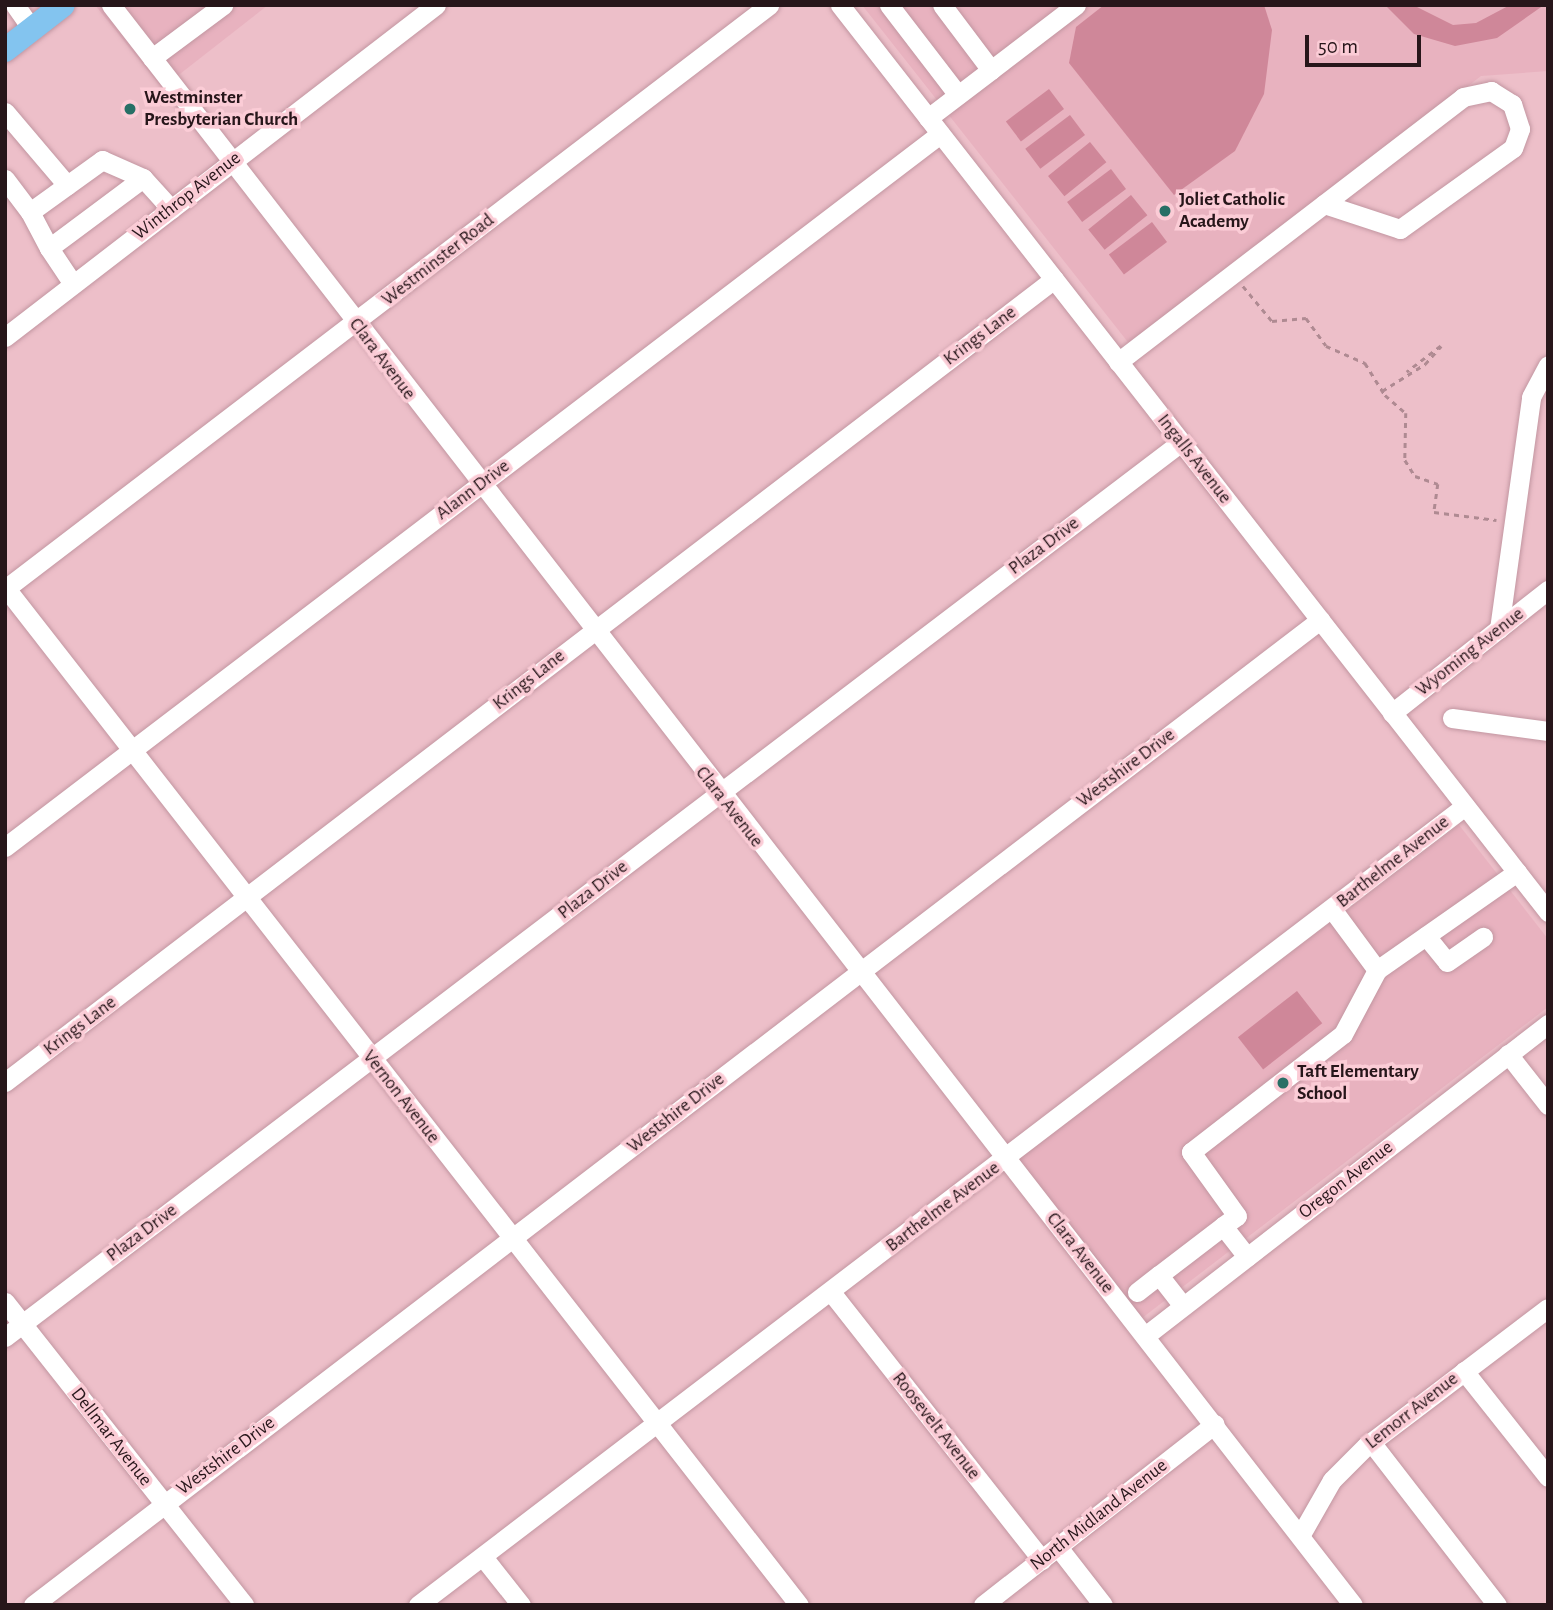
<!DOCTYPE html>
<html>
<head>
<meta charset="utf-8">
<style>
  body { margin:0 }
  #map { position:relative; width:1553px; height:1610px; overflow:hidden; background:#edbfc9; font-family:"Alegreya Sans",sans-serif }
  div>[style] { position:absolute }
  .built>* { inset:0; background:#e8b2bf }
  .green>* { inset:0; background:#cf8799; transform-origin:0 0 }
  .path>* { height:2.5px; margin-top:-1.25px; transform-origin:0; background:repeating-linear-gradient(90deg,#af8a92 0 5px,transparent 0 10px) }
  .roads { filter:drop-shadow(0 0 2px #c296a1) drop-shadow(0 0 2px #c296a1) }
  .minor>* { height:19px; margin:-9.5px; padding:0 9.5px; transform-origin:9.5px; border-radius:9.5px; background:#fff }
  .major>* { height:24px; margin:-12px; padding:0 12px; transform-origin:12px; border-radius:12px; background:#83c4ef }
  .dots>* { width:19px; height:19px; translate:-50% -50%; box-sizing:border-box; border:4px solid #fbccd6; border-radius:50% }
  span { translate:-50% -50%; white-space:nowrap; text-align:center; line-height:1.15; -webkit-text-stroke:7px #fbccd6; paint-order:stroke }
  .poi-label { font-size:19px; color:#27161a; font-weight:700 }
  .left { translate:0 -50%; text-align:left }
  .street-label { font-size:19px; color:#27161a }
  .frame { position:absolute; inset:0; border:7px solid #27161a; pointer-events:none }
  .scale { position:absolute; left:1305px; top:35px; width:116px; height:32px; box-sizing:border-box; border:4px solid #27161a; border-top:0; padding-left:9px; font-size:21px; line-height:24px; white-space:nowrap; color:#27161a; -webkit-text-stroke:5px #fbccd6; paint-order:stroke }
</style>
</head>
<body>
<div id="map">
  <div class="built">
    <div style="clip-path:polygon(95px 5px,268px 5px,162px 88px)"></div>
    <div style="clip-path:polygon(862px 5px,1548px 5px,1548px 71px,1481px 76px,1131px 346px)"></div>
    <div style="clip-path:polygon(1459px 825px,1548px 939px,1548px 1007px,1142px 1318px,1018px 1159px)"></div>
  </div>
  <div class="green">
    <div style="clip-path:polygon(1104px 5px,1264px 5px,1272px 30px,1264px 94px,1235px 151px,1174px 195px,1069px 63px,1076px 27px)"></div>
    <div style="clip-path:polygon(1385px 5px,1413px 5px,1453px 25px,1476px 23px,1510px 5px,1544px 5px,1497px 38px,1455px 46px,1414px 34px)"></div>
    <div style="left:1049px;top:89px;width:25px;height:54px;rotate:53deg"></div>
    <div style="left:1070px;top:115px;width:25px;height:56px;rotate:53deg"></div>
    <div style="left:1090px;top:142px;width:26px;height:54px;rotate:51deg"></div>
    <div style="left:1111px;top:169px;width:25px;height:55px;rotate:53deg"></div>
    <div style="left:1131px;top:195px;width:26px;height:55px;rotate:51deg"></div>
    <div style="left:1152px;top:222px;width:25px;height:54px;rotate:53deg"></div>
    <div style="left:1297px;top:991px;width:41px;height:75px;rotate:52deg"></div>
  </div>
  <div class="path">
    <div style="left:1243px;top:286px;width:45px;rotate:50.4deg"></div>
    <div style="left:1272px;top:321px;width:34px;rotate:-5deg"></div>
    <div style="left:1306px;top:318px;width:34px;rotate:54deg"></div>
    <div style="left:1326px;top:346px;width:43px;rotate:23.6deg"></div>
    <div style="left:1365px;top:363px;width:38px;rotate:58deg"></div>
    <div style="left:1385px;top:395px;width:28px;rotate:41deg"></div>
    <div style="left:1406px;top:413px;width:47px;rotate:91.2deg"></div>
    <div style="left:1405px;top:460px;width:19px;rotate:58deg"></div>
    <div style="left:1415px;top:476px;width:24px;rotate:19deg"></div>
    <div style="left:1438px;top:484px;width:28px;rotate:98deg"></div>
    <div style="left:1434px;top:512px;width:63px;rotate:7.4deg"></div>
    <div style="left:1382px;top:391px;width:51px;rotate:-32.1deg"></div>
    <div style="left:1425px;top:364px;width:24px;rotate:-48deg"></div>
    <div style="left:1441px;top:346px;width:43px;rotate:142.6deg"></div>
  </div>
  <div class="roads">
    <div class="minor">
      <div style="left:15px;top:5px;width:29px;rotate:55deg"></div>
      <div style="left:111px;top:5px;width:2025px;rotate:52.18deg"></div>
      <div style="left:840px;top:5px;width:1151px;rotate:52.02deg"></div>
      <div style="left:889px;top:5px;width:113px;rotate:52.5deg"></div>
      <div style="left:152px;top:58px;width:89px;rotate:-36.7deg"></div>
      <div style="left:991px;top:70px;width:107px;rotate:-37.4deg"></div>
      <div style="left:5px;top:112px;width:96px;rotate:49.7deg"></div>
      <div style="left:928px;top:118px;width:79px;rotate:-37.3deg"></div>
      <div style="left:991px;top:70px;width:81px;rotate:-127deg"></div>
      <div style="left:5px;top:179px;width:41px;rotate:52.9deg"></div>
      <div style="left:49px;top:248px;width:41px;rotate:-117.8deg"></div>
      <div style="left:30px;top:212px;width:89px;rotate:-35.8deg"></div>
      <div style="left:102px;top:160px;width:45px;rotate:23.7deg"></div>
      <div style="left:73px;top:284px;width:43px;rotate:-123.7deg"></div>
      <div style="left:49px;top:248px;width:117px;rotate:-36.7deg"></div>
      <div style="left:143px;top:178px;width:42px;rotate:47.9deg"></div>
      <div style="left:5px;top:337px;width:544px;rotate:-37.61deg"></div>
      <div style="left:1118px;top:362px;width:435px;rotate:-37.5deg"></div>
      <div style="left:1463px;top:97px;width:29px;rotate:-12deg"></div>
      <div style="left:1491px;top:91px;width:25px;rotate:32deg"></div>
      <div style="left:1512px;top:104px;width:26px;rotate:72deg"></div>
      <div style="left:1520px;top:129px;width:20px;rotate:110deg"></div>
      <div style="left:1513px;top:148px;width:139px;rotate:144.4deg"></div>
      <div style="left:1400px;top:229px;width:80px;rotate:-161.8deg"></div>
      <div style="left:5px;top:587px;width:1291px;rotate:52.05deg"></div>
      <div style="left:5px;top:589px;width:962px;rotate:-37.39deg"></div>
      <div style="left:1499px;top:629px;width:234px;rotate:-82.1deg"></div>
      <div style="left:1531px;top:397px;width:36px;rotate:-62deg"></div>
      <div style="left:1392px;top:713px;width:199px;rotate:-38.3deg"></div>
      <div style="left:1452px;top:718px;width:97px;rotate:7.7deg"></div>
      <div style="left:5px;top:847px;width:1176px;rotate:-37.33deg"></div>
      <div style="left:1332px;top:909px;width:76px;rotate:53.6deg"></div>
      <div style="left:1377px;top:970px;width:171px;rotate:-35deg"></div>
      <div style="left:1426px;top:936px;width:33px;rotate:51deg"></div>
      <div style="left:1447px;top:962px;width:44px;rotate:-34.8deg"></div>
      <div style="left:1508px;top:1054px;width:65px;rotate:51.9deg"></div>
      <div style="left:5px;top:1082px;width:1321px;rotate:-37.43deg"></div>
      <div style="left:1223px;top:1226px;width:17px;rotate:-36deg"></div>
      <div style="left:1237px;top:1216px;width:79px;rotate:-125.7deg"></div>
      <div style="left:1191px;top:1152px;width:192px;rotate:-37.8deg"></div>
      <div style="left:1343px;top:1034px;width:72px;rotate:-62deg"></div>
      <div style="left:831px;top:1292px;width:341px;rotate:51.8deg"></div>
      <div style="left:1137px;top:1292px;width:28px;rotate:-38deg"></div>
      <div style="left:5px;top:1302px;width:386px;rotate:51.7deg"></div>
      <div style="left:1183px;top:1306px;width:39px;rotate:-128deg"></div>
      <div style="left:1159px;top:1275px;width:81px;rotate:-37.4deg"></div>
      <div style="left:1223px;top:1226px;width:39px;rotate:52deg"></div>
      <div style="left:1145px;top:1336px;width:510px;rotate:-37.75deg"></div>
      <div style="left:5px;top:1337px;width:1478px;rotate:-37.27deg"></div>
      <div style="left:1464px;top:1371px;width:135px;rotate:51.6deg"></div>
      <div style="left:1371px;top:1442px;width:206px;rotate:52.3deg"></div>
      <div style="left:1300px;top:1536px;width:64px;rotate:-60.3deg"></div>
      <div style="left:1332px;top:1480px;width:48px;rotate:-45deg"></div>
      <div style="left:1366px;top:1446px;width:228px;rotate:-37.2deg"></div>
      <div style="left:1058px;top:1547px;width:73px;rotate:52.2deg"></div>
      <div style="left:483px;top:1557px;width:61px;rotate:51.6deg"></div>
      <div style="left:33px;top:1605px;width:1621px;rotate:-37.43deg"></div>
      <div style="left:418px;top:1605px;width:1317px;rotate:-37.35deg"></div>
      <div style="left:983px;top:1605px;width:294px;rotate:-38deg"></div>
    </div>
    <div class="major">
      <div style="left:5px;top:50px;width:73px;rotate:-37.8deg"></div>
    </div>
  </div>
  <div class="dots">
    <div style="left:130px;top:109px;background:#286f66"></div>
    <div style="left:1165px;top:211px;background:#286f66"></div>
    <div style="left:1283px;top:1083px;background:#286f66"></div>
  </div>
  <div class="poi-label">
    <span class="left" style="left:144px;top:109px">Westminster<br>Presbyterian Church</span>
    <span class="left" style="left:1179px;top:211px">Joliet Catholic<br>Academy</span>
    <span class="left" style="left:1297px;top:1083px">Taft Elementary<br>School</span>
  </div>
  <div class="street-label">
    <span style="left:187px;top:196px;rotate:-38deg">Winthrop Avenue</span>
    <span style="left:438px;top:260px;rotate:-38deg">Westminster Road</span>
    <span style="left:980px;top:336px;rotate:-37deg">Krings Lane</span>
    <span style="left:382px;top:359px;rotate:53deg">Clara Avenue</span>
    <span style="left:1194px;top:459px;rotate:52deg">Ingalls Avenue</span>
    <span style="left:473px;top:490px;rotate:-37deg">Alann Drive</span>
    <span style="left:1044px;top:546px;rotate:-37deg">Plaza Drive</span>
    <span style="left:1470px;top:652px;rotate:-38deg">Wyoming Avenue</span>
    <span style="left:529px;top:680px;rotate:-38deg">Krings Lane</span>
    <span style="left:1126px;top:768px;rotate:-37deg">Westshire Drive</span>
    <span style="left:729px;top:807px;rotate:52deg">Clara Avenue</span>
    <span style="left:1393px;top:862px;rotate:-38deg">Barthelme Avenue</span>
    <span style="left:593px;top:890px;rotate:-38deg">Plaza Drive</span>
    <span style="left:80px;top:1026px;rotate:-37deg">Krings Lane</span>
    <span style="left:401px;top:1097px;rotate:52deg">Vernon Avenue</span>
    <span style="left:676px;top:1113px;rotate:-38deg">Westshire Drive</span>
    <span style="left:1346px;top:1180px;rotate:-38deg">Oregon Avenue</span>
    <span style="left:943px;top:1207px;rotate:-37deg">Barthelme Avenue</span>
    <span style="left:142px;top:1233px;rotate:-37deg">Plaza Drive</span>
    <span style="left:1080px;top:1253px;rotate:52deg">Clara Avenue</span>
    <span style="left:1412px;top:1411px;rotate:-38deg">Lemorr Avenue</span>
    <span style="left:936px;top:1426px;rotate:52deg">Roosevelt Avenue</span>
    <span style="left:111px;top:1437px;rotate:52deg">Dellmar Avenue</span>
    <span style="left:226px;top:1456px;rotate:-37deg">Westshire Drive</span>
    <span style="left:1099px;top:1515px;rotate:-38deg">North Midland Avenue</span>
  </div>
  <div class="frame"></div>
  <div class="scale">50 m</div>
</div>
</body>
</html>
